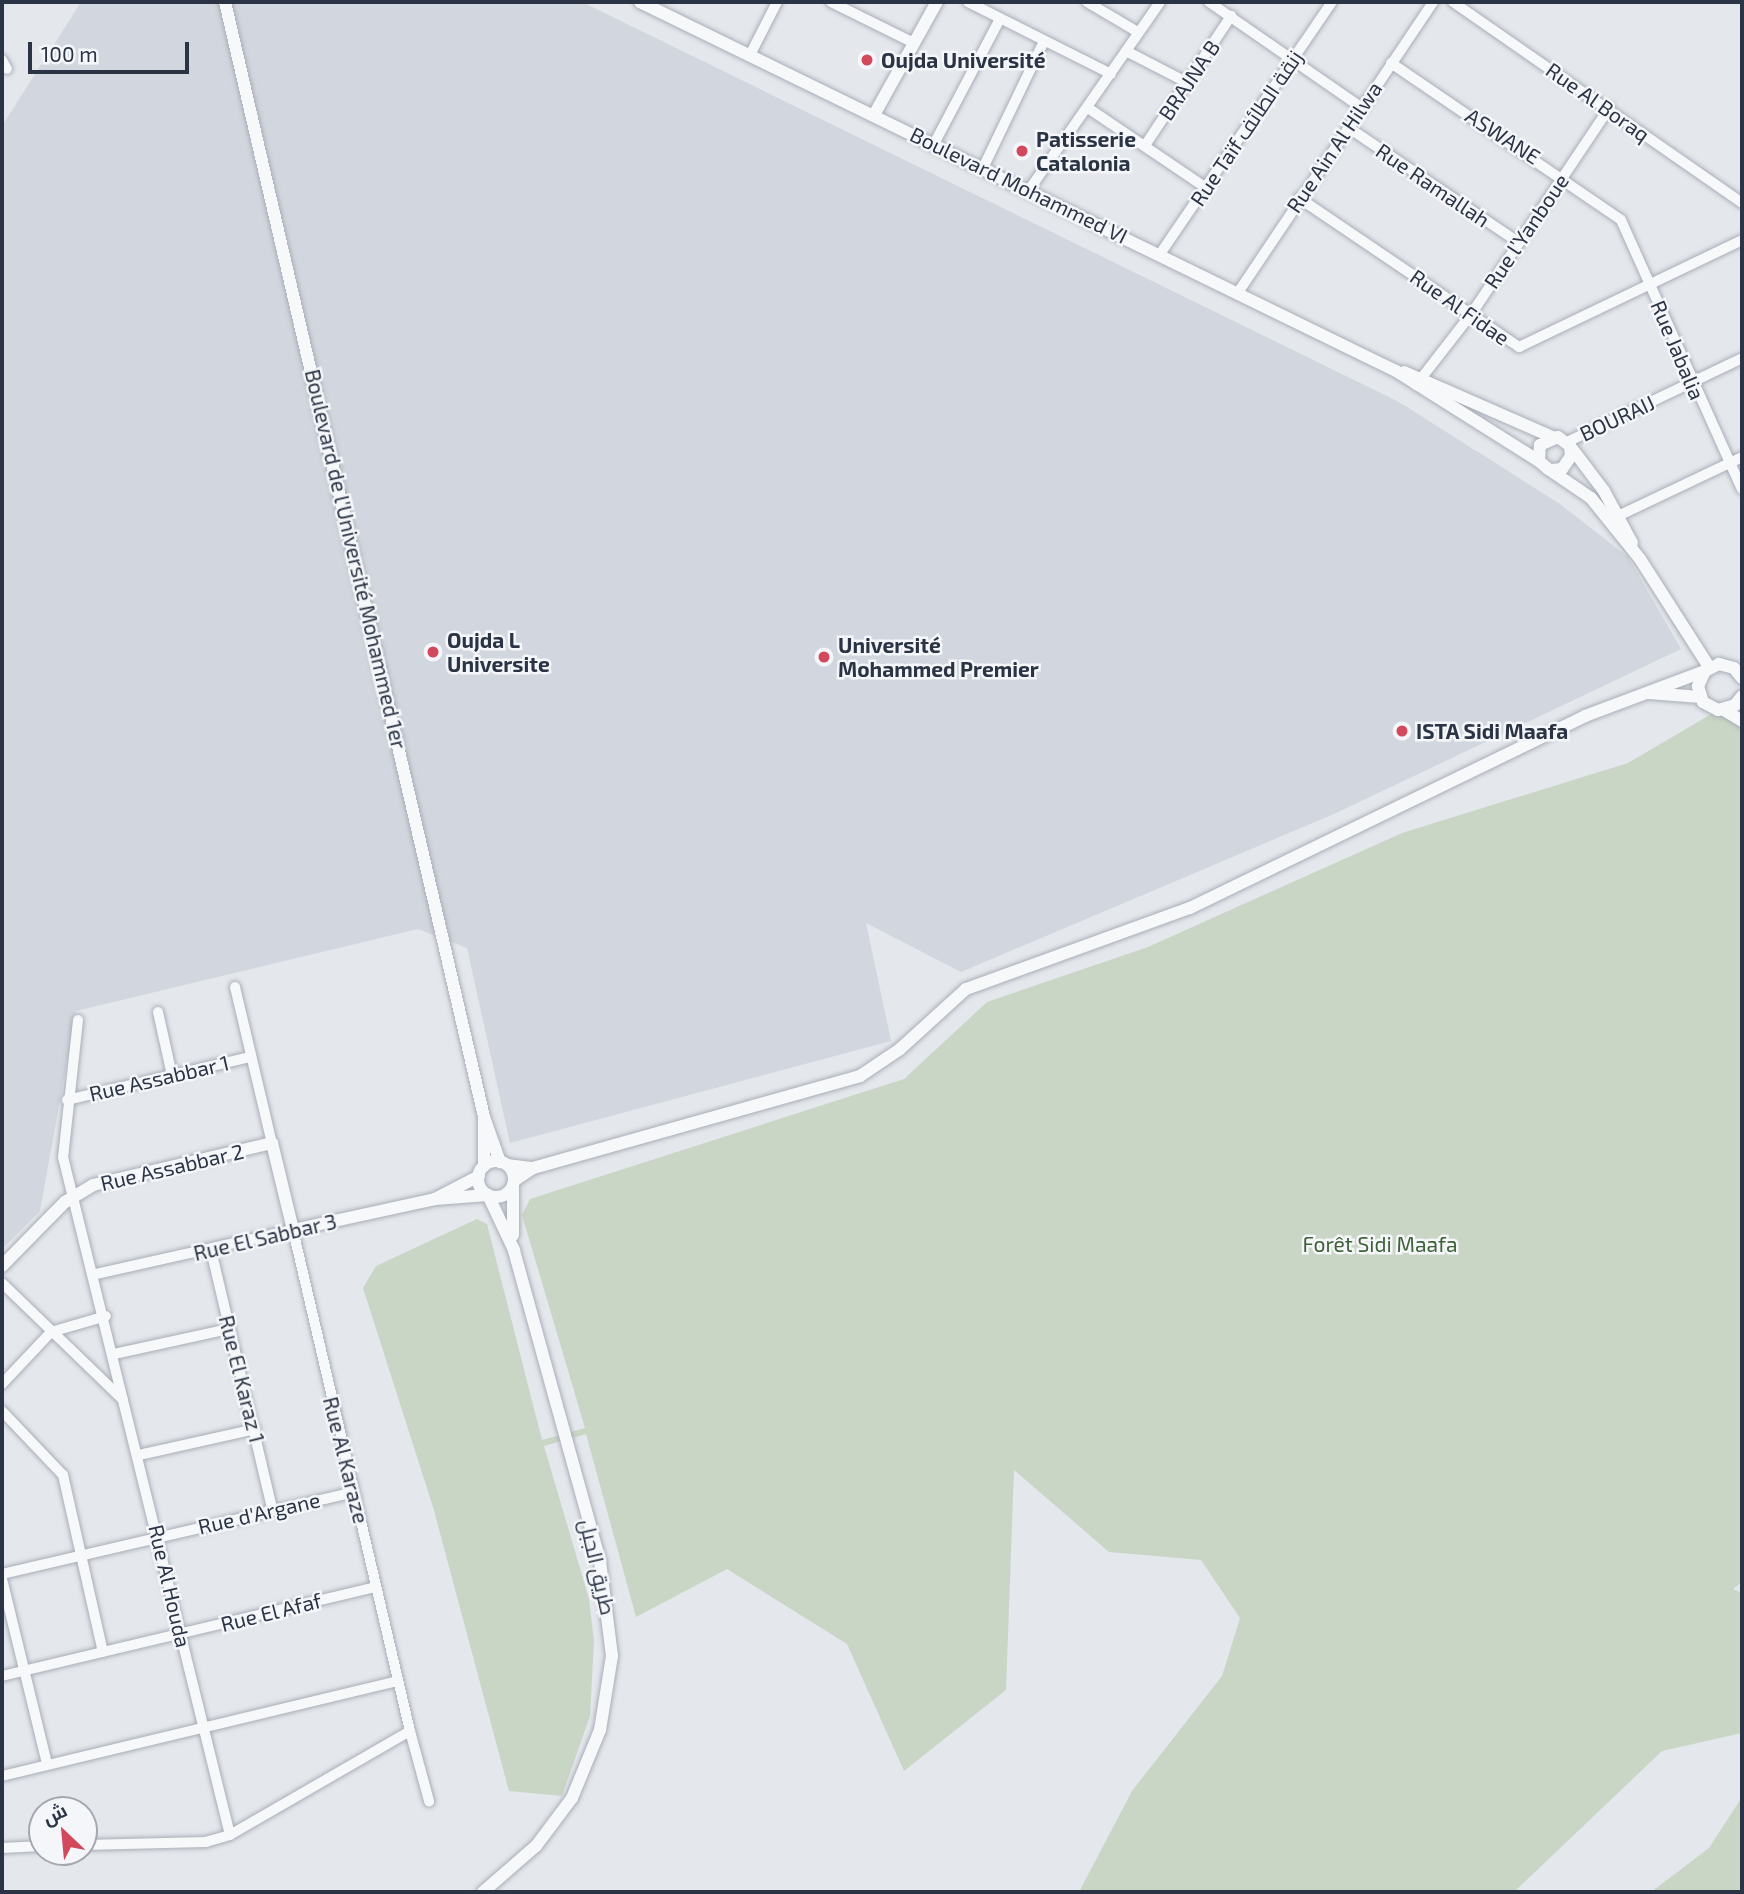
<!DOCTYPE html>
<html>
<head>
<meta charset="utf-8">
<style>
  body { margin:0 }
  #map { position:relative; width:1744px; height:1894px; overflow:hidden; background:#e4e7ec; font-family:"Exo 2",Cairo,sans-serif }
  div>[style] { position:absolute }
  .built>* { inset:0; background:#d2d6de }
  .green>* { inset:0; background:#c9d6c5 }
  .roads { filter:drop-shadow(0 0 2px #a9aeb7) drop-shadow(0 0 2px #a9aeb7) }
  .minor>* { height:10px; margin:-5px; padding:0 5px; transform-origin:5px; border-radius:5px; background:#f7f8fa }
  .tertiary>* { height:12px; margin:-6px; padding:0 6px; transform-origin:6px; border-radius:6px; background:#f7f8fa }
  .tertiary>.ring { margin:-6px; padding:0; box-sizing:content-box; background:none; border:12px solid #f7f8fa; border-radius:50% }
  .dots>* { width:19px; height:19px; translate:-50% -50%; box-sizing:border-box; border:4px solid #f4f6f9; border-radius:50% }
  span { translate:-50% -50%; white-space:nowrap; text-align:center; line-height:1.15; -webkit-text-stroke:5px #f4f6f9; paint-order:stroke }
  .poi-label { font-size:21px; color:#2b3445; font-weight:700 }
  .left { translate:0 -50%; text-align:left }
  .street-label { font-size:21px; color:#2b3445 }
  .park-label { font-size:21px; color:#3f6138 }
  .frame { position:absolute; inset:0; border:4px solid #2b3445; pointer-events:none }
  .north { position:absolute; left:28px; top:1796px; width:70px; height:70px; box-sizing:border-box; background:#f4f6f9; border:2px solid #a4a8b1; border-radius:50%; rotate:334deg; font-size:19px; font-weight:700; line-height:28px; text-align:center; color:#2b3445 }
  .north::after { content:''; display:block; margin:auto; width:24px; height:32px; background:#d1495b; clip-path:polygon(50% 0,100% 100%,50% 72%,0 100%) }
  .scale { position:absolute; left:28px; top:42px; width:161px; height:32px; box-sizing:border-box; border:4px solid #2b3445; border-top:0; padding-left:9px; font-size:21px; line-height:24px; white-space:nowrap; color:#2b3445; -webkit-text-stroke:5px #f4f6f9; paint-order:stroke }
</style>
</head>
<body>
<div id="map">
  <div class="built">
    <div style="clip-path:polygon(81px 2px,582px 2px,1399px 402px,1560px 504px,1628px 557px,1681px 649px,1334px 814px,961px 972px,866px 923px,891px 1041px,510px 1143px,467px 948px,418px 929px,76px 1011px,40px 1211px,2px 1249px,2px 126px)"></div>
  </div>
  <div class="green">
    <div style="clip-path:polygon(1742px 696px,1742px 1582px,1733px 1589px,1742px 1593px,1742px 1733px,1662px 1751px,1514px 1892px,1079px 1892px,1132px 1791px,1222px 1676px,1240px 1618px,1201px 1560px,1109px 1552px,1014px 1470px,1006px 1690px,904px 1771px,847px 1644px,727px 1569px,636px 1617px,586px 1434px,544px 1446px,589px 1599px,594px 1641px,590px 1716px,562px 1796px,509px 1791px,433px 1507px,363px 1288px,376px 1266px,477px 1219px,487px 1224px,542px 1440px,585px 1428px,522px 1215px,530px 1199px,904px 1079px,987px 1002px,1148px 947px,1402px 833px,1628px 763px)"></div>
    <div style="clip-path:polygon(1742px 1797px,1742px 1892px,1651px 1892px,1709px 1848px)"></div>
  </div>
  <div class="roads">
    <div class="minor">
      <div style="left:831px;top:2px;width:93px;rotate:26.3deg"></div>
      <div style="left:968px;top:2px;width:160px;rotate:26.7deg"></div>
      <div style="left:1087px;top:2px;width:59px;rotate:30.5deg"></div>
      <div style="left:1209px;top:2px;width:186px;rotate:34.7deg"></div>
      <div style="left:1453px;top:2px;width:352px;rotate:34.8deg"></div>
      <div style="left:1126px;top:51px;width:70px;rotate:27.3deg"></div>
      <div style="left:750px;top:55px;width:59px;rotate:-63deg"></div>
      <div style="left:2px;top:60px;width:10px;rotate:61deg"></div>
      <div style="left:1391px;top:63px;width:278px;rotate:34.3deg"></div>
      <div style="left:1621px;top:220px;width:295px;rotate:65.8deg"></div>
      <div style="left:1088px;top:108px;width:143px;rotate:34.1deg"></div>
      <div style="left:1349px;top:128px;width:204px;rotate:34deg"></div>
      <div style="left:934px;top:144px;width:141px;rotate:-62.2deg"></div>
      <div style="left:1146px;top:144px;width:154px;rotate:-56.4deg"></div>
      <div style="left:983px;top:168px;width:141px;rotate:-64.3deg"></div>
      <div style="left:1029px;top:190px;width:229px;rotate:-55.1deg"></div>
      <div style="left:1299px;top:198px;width:266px;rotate:34.1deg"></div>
      <div style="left:1519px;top:347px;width:247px;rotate:-25.6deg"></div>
      <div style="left:1160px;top:254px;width:305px;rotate:-55.7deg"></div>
      <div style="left:1237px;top:294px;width:352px;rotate:-56.1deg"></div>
      <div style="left:1416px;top:385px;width:91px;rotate:-52.1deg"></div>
      <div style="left:1472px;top:313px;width:247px;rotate:-56.2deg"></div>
      <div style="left:1567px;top:442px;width:194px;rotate:-25.6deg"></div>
      <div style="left:1618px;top:516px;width:137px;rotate:-25.4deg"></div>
      <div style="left:235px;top:987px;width:160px;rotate:76.7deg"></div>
      <div style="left:158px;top:1012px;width:65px;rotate:77.5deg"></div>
      <div style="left:78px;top:1020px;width:138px;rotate:96.2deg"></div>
      <div style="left:63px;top:1157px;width:698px;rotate:76.16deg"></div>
      <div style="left:230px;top:1835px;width:25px;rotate:164deg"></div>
      <div style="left:206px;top:1842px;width:122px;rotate:178.6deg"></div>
      <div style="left:67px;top:1100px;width:189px;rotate:-13.2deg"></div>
      <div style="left:211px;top:1250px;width:266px;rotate:76.7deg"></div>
      <div style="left:96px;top:1274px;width:202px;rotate:-12.6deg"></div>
      <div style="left:293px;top:1230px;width:514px;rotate:76.86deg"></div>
      <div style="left:410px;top:1731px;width:208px;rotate:150deg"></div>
      <div style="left:2px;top:1283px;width:168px;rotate:44deg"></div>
      <div style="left:114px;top:1354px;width:118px;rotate:-12.3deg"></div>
      <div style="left:2px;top:1384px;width:71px;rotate:-46.7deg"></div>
      <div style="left:51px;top:1332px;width:57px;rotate:-16.2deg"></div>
      <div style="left:2px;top:1411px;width:88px;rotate:46.4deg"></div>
      <div style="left:63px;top:1475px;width:181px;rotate:77.3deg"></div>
      <div style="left:139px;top:1455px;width:119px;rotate:-12.6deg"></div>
      <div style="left:2px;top:1574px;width:361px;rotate:-13.1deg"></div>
      <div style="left:2px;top:1579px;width:190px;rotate:76.3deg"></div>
      <div style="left:2px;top:1676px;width:384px;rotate:-13.4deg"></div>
      <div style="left:410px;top:1731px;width:73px;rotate:74.8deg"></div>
      <div style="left:2px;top:1776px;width:407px;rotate:-13.5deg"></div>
      <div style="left:2px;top:1848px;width:40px;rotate:-2.9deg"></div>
    </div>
    <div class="tertiary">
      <div style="left:225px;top:2px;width:1145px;rotate:76.92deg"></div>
      <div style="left:640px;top:2px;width:841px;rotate:26.02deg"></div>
      <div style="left:1396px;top:371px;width:169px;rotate:32.2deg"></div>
      <div style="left:874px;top:115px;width:129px;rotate:-60.9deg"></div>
      <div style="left:1404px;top:372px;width:162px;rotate:23.7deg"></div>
      <div style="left:1570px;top:446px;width:56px;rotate:52.9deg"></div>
      <div style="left:1604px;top:491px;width:59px;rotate:61.7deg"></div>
      <div style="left:1552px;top:470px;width:10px;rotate:-6deg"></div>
      <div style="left:1562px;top:469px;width:16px;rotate:-55deg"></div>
      <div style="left:1571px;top:456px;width:10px;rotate:-96deg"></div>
      <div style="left:1570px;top:446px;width:15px;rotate:-143deg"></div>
      <div style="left:1558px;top:437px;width:20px;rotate:156deg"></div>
      <div style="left:1540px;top:445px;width:16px;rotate:94deg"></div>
      <div style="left:1539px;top:461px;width:11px;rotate:41deg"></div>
      <div style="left:1547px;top:468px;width:53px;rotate:34.3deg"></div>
      <div style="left:1591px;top:498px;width:78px;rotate:51.2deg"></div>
      <div style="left:1640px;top:559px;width:128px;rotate:57.4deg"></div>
      <div style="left:1742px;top:678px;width:13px;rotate:-129deg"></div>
      <div style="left:1734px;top:668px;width:16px;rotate:-165deg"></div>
      <div style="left:1719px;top:664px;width:16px;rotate:153deg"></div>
      <div style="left:1705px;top:671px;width:17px;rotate:115deg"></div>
      <div style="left:1698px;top:686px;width:17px;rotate:73deg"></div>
      <div style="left:1703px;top:702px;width:17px;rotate:28deg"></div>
      <div style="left:1718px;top:710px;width:18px;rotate:-16deg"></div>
      <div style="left:1735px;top:705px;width:11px;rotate:-52deg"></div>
      <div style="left:1649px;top:693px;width:51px;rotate:4.5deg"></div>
      <div style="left:1724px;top:710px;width:21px;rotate:31deg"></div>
      <div class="ring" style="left:478px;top:1161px;width:24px;height:24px"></div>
      <div style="left:507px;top:1165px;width:26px;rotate:7deg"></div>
      <div style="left:533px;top:1168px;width:23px;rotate:146deg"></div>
      <div style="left:484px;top:1166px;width:49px;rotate:-90deg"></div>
      <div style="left:484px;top:1117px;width:48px;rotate:70.4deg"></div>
      <div style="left:533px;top:1168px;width:340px;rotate:-15.7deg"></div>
      <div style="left:860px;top:1076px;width:48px;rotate:-34deg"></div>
      <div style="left:900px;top:1049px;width:89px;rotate:-42.3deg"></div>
      <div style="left:966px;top:989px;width:238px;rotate:-19.9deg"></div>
      <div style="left:1190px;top:908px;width:439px;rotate:-25.9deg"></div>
      <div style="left:1585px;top:716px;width:128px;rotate:-20.6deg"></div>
      <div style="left:479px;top:1176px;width:50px;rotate:152.4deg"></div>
      <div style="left:435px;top:1199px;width:53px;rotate:-4.3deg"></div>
      <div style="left:513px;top:1235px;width:50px;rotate:-90deg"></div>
      <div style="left:2px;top:1266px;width:90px;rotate:-45.5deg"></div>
      <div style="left:65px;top:1202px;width:33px;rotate:-31deg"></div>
      <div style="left:93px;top:1185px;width:184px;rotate:-13.2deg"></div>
      <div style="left:272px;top:1143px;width:89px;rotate:76.4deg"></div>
      <div style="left:293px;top:1230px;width:145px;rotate:-12.3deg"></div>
      <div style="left:483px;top:1892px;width:70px;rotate:-41deg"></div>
      <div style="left:536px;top:1846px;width:60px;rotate:-53.1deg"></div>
      <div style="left:572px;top:1798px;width:74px;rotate:-67.6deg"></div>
      <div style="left:600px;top:1730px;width:75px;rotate:-80.8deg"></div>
      <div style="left:612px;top:1656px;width:96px;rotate:-97.2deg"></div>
      <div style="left:600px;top:1561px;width:323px;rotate:-105.5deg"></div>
      <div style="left:514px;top:1250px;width:61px;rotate:-115.3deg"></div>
    </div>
  </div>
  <div class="dots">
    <div style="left:867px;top:60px;background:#d1495b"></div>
    <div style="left:1022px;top:151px;background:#d1495b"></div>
    <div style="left:433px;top:652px;background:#d1495b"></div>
    <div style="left:824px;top:657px;background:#d1495b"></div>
    <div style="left:1402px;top:731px;background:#d1495b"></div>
  </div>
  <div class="poi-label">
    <span class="left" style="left:881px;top:60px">Oujda Université</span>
    <span class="left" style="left:1036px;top:151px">Patisserie<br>Catalonia</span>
    <span class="left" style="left:447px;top:652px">Oujda L<br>Universite</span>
    <span class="left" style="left:838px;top:657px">Université<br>Mohammed Premier</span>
    <span class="left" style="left:1416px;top:731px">ISTA Sidi Maafa</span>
  </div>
  <div class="street-label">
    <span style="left:1189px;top:80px;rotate:-56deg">BRAJNA B</span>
    <span style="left:1598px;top:102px;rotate:35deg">Rue Al Boraq</span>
    <span style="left:1246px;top:128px;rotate:-56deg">Rue Taïf زنقة الطائف</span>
    <span style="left:1503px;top:136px;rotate:33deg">ASWANE</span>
    <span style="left:1334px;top:147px;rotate:-56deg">Rue Ain Al Hilwa</span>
    <span style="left:1019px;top:185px;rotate:26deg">Boulevard Mohammed VI</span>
    <span style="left:1433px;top:185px;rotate:34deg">Rue Ramallah</span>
    <span style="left:1526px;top:231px;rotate:-56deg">Rue l’Yanboue</span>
    <span style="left:1460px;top:307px;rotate:35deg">Rue Al Fidae</span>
    <span style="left:1678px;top:350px;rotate:67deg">Rue Jabalia</span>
    <span style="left:1617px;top:418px;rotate:-25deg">BOURAIJ</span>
    <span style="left:356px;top:559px;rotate:77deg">Boulevard de l'Université Mohammed 1er</span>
    <span style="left:159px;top:1078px;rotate:-13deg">Rue Assabbar 1</span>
    <span style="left:172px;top:1167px;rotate:-13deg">Rue Assabbar 2</span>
    <span style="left:265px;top:1237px;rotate:-13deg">Rue El Sabbar 3</span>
    <span style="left:242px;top:1379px;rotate:76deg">Rue El Karaz 1</span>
    <span style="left:346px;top:1460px;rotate:76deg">Rue Al Karaze</span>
    <span style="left:259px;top:1513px;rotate:-13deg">Rue d'Argane</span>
    <span style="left:598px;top:1567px;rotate:77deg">طريق الجبل</span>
    <span style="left:170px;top:1586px;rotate:77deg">Rue Al Houda</span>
    <span style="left:271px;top:1612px;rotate:-14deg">Rue El Afaf</span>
  </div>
  <div class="park-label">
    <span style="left:1380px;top:1244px">Forêt Sidi Maafa</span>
  </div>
  <div class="frame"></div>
  <div class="north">ش</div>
  <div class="scale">100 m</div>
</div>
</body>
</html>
